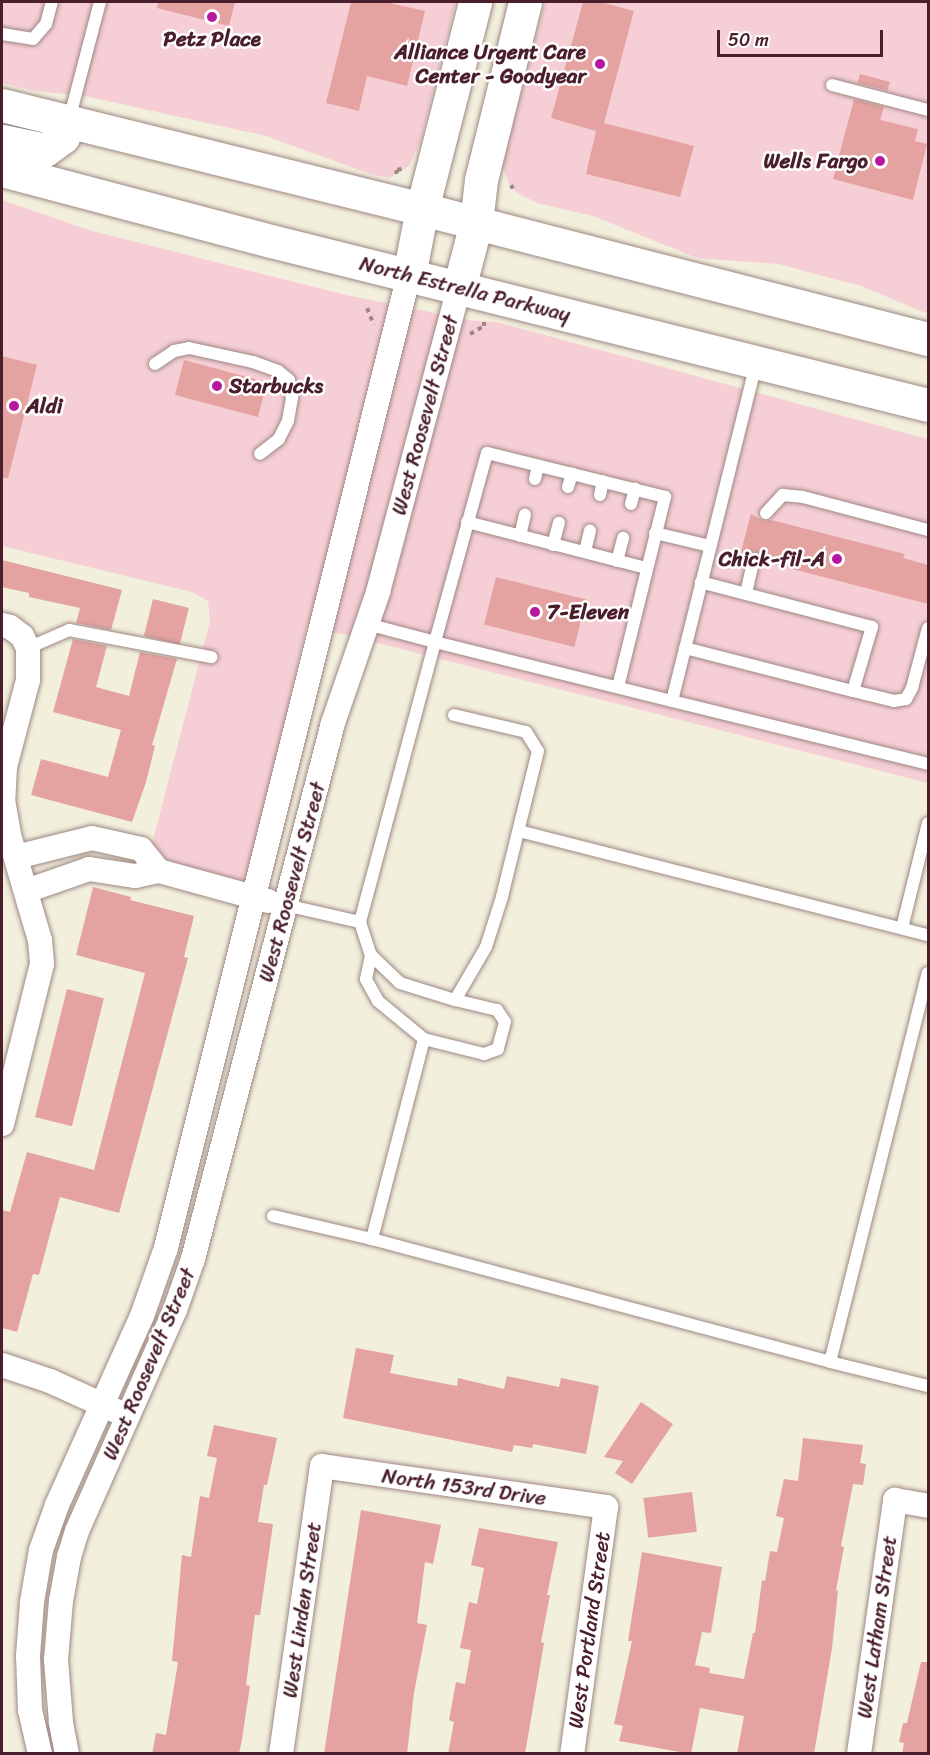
<!DOCTYPE html>
<html>
<head>
<meta charset="utf-8">
<style>
  body { margin:0 }
  #map { position:relative; width:930px; height:1755px; overflow:hidden; background:#f2efdc; font-family:Sriracha,sans-serif }
  div>[style] { position:absolute }
  .built>* { inset:0; background:#f6cfd6 }
  .building>* { inset:0; background:#e4a3a0; transform-origin:0 0 }
  .path>* { height:4px; margin-top:-2px; transform-origin:0; background:repeating-linear-gradient(90deg,#9e8784 0 4.5px,transparent 0 9px) }
  .roads { filter:drop-shadow(0 0 2px #9e8784) drop-shadow(0 0 2px #9e8784) }
  .lane>* { height:12px; margin:-6px; padding:0 6px; transform-origin:6px; border-radius:6px; background:#fff }
  .street>* { height:24px; margin:-12px; padding:0 12px; transform-origin:12px; border-radius:12px; background:#fff }
  .secondary>* { height:33px; margin:-16.5px; padding:0 16.5px; transform-origin:16.5px; border-radius:16.5px; background:#fff }
  .primary>* { height:33px; margin:-16.5px; padding:0 16.5px; transform-origin:16.5px; border-radius:16.5px; background:#fff }
  .dots>* { width:16px; height:16px; translate:-50% -50%; box-sizing:border-box; border:3px solid #fff; border-radius:50% }
  span { translate:-50% -50%; white-space:nowrap; text-align:center; line-height:1.15; -webkit-text-stroke:5px #fff; paint-order:stroke }
  .poi-label { font-size:21px; color:#4a1f2b; font-weight:700 }
  .right { translate:-100% -50%; text-align:right }
  .left { translate:0 -50%; text-align:left }
  .street-label { font-size:21px; color:#4a1f2b }
  .frame { position:absolute; inset:0; border:3px solid #4a1f2b; pointer-events:none }
  .scale { position:absolute; left:717px; top:30px; width:166px; height:27px; box-sizing:border-box; border:3px solid #4a1f2b; border-top:0; padding-left:8px; font-size:18px; line-height:21px; white-space:nowrap; color:#4a1f2b; -webkit-text-stroke:4px #fff; paint-order:stroke }
</style>
</head>
<body>
<div id="map">
  <div class="built">
    <div style="clip-path:polygon(2px 2px,456px 2px,420px 143px,409px 166px,389px 178px,373px 175px,266px 136px,85px 96px,34px 91px,2px 83px)"></div>
    <div style="clip-path:polygon(545px 2px,928px 2px,928px 314px,861px 286px,778px 264px,697px 258px,593px 216px,537px 203px,517px 193px,509px 184px,502px 166px)"></div>
    <div style="clip-path:polygon(2px 200px,92px 231px,351px 296px,475px 321px,497px 322px,928px 439px,928px 783px,307px 625px,245px 891px,146px 867px,210px 621px,208px 601px,192px 592px,2px 546px)"></div>
  </div>
  <div class="building">
    <div style="clip-path:polygon(158px 2px,235px 2px,229px 26px,157px 8px)"></div>
    <div style="clip-path:polygon(351px 2px,385px 2px,425px 11px,407px 86px,367px 76px,359px 111px,326px 103px)"></div>
    <div style="clip-path:polygon(583px 2px,600px 2px,634px 11px,604px 123px,694px 146px,680px 197px,586px 174px,596px 131px,551px 118px)"></div>
    <div style="left:860px;top:74px;width:31px;height:9px;rotate:15deg"></div>
    <div style="clip-path:polygon(854px 99px,884px 107px,880px 120px,918px 129px,915px 141px,927px 144px,913px 200px,833px 179px)"></div>
    <div style="clip-path:polygon(2px 356px,37px 365px,8px 478px,2px 478px)"></div>
    <div style="clip-path:polygon(184px 360px,259px 380px,256px 392px,264px 394px,258px 417px,175px 395px)"></div>
    <div style="clip-path:polygon(751px 514px,764px 521px,771px 520px,905px 554px,903px 558px,928px 565px,928px 604px,769px 563px,768px 566px,761px 565px,762px 556px,755px 551px,748px 553px,745px 560px,739px 559px)"></div>
    <div style="clip-path:polygon(2px 560px,122px 590px,111px 630px,76px 623px,80px 608px,29px 597px,29px 593px,2px 587px)"></div>
    <div style="left:496px;top:577px;width:93px;height:49px;rotate:14deg"></div>
    <div style="left:153px;top:599px;width:37px;height:38px;rotate:14deg"></div>
    <div style="clip-path:polygon(73px 639px,107px 646px,96px 687px,129px 696px,140px 652px,177px 659px,152px 745px,155px 746px,146px 782px,132px 822px,31px 795px,41px 759px,108px 777px,121px 730px,53px 712px)"></div>
    <div style="clip-path:polygon(93px 887px,131px 897px,130px 900px,194px 916px,184px 957px,188px 958px,119px 1213px,60px 1197px,39px 1275px,33px 1274px,17px 1332px,2px 1328px,2px 1210px,10px 1212px,27px 1152px,94px 1170px,145px 973px,76px 955px)"></div>
    <div style="left:67px;top:989px;width:38px;height:132px;rotate:14deg"></div>
    <div style="clip-path:polygon(356px 1348px,394px 1355px,390px 1373px,457px 1386px,458px 1378px,504px 1389px,507px 1376px,559px 1387px,561px 1378px,599px 1386px,586px 1454px,533px 1444px,532px 1448px,514px 1445px,512px 1452px,343px 1418px)"></div>
    <div style="clip-path:polygon(641px 1402px,673px 1424px,632px 1484px,615px 1473px,623px 1461px,604px 1457px)"></div>
    <div style="clip-path:polygon(214px 1425px,277px 1438px,267px 1485px,264px 1485px,258px 1522px,273px 1524px,260px 1615px,255px 1615px,246px 1685px,250px 1686px,242px 1739px,239px 1754px,152px 1754px,156px 1733px,166px 1735px,178px 1662px,172px 1661px,182px 1555px,191px 1557px,200px 1496px,209px 1498px,217px 1458px,207px 1456px)"></div>
    <div style="clip-path:polygon(803px 1438px,863px 1445px,860px 1463px,866px 1464px,863px 1485px,853px 1484px,841px 1546px,844px 1547px,836px 1590px,838px 1591px,832px 1648px,814px 1754px,737px 1754px,744px 1716px,700px 1708px,691px 1754px,619px 1741px,623px 1726px,614px 1724px,632px 1641px,628px 1641px,642px 1552px,722px 1567px,711px 1633px,702px 1632px,695px 1665px,710px 1668px,709px 1673px,744px 1679px,753px 1633px,755px 1633px,762px 1580px,765px 1581px,770px 1551px,777px 1552px,784px 1518px,776px 1516px,784px 1479px,798px 1481px)"></div>
    <div style="left:692px;top:1492px;width:40px;height:49px;rotate:83deg"></div>
    <div style="clip-path:polygon(361px 1510px,441px 1525px,433px 1564px,425px 1562px,417px 1623px,427px 1625px,414px 1693px,407px 1754px,324px 1754px)"></div>
    <div style="clip-path:polygon(479px 1528px,558px 1542px,547px 1595px,550px 1595px,541px 1642px,544px 1643px,525px 1754px,448px 1754px,454px 1722px,449px 1720px,456px 1682px,465px 1684px,471px 1650px,460px 1648px,469px 1602px,477px 1604px,484px 1568px,471px 1565px)"></div>
    <div style="clip-path:polygon(921px 1662px,928px 1662px,928px 1754px,902px 1754px,904px 1743px,899px 1742px,903px 1723px,907px 1723px)"></div>
  </div>
  <div class="path">
    <div style="left:396px;top:174px;width:4px;rotate:-76deg"></div>
    <div style="left:397px;top:170px;width:8px;rotate:-14deg"></div>
    <div style="left:511px;top:185px;width:4px;rotate:63deg"></div>
    <div style="left:367px;top:308px;width:18px;rotate:68deg"></div>
    <div style="left:470px;top:334px;width:16px;rotate:-30deg"></div>
    <div style="left:484px;top:326px;width:4px;rotate:-90deg"></div>
  </div>
  <div class="roads">
    <div class="lane">
      <div style="left:2px;top:34px;width:31px;rotate:9deg"></div>
      <div style="left:33px;top:39px;width:20px;rotate:-49deg"></div>
      <div style="left:46px;top:24px;width:23px;rotate:-75deg"></div>
      <div style="left:832px;top:85px;width:99px;rotate:14.6deg"></div>
      <div style="left:69px;top:120px;width:122px;rotate:-75.3deg"></div>
      <div style="left:155px;top:364px;width:23px;rotate:-34deg"></div>
      <div style="left:174px;top:351px;width:15px;rotate:-11deg"></div>
      <div style="left:189px;top:348px;width:66px;rotate:12.3deg"></div>
      <div style="left:253px;top:362px;width:27px;rotate:20deg"></div>
      <div style="left:278px;top:371px;width:14px;rotate:39deg"></div>
      <div style="left:289px;top:380px;width:18px;rotate:81deg"></div>
      <div style="left:292px;top:398px;width:23px;rotate:100deg"></div>
      <div style="left:288px;top:421px;width:20px;rotate:117deg"></div>
      <div style="left:279px;top:439px;width:24px;rotate:142deg"></div>
      <div style="left:535px;top:479px;width:13px;rotate:-77deg"></div>
      <div style="left:568px;top:487px;width:14px;rotate:-73deg"></div>
      <div style="left:600px;top:495px;width:14px;rotate:-78deg"></div>
      <div style="left:631px;top:504px;width:16px;rotate:-75deg"></div>
      <div style="left:766px;top:513px;width:25px;rotate:-47deg"></div>
      <div style="left:783px;top:495px;width:20px;rotate:6deg"></div>
      <div style="left:803px;top:497px;width:129px;rotate:14.8deg"></div>
      <div style="left:467px;top:522px;width:185px;rotate:14.4deg"></div>
      <div style="left:655px;top:533px;width:57px;rotate:13.3deg"></div>
      <div style="left:520px;top:536px;width:22px;rotate:-77deg"></div>
      <div style="left:553px;top:545px;width:23px;rotate:-75deg"></div>
      <div style="left:585px;top:552px;width:22px;rotate:-77deg"></div>
      <div style="left:617px;top:561px;width:24px;rotate:-75deg"></div>
      <div style="left:746px;top:593px;width:35px;rotate:-77deg"></div>
      <div style="left:367px;top:624px;width:70px;rotate:14.8deg"></div>
      <div style="left:435px;top:642px;width:290px;rotate:105deg"></div>
      <div style="left:360px;top:922px;width:35px;rotate:72deg"></div>
      <div style="left:371px;top:955px;width:40px;rotate:44deg"></div>
      <div style="left:400px;top:983px;width:58px;rotate:17.2deg"></div>
      <div style="left:455px;top:1000px;width:43px;rotate:13.4deg"></div>
      <div style="left:497px;top:1010px;width:14px;rotate:56deg"></div>
      <div style="left:505px;top:1022px;width:28px;rotate:105deg"></div>
      <div style="left:498px;top:1049px;width:15px;rotate:160deg"></div>
      <div style="left:484px;top:1054px;width:62px;rotate:-166deg"></div>
      <div style="left:424px;top:1039px;width:60px;rotate:-140.4deg"></div>
      <div style="left:378px;top:1001px;width:25px;rotate:-119deg"></div>
      <div style="left:366px;top:979px;width:25px;rotate:-78deg"></div>
      <div style="left:28px;top:648px;width:45px;rotate:-23.7deg"></div>
      <div style="left:69px;top:630px;width:145px;rotate:10.8deg"></div>
      <div style="left:685px;top:648px;width:173px;rotate:14.4deg"></div>
      <div style="left:853px;top:691px;width:67px;rotate:-73.5deg"></div>
      <div style="left:872px;top:627px;width:177px;rotate:-165.3deg"></div>
      <div style="left:618px;top:687px;width:196px;rotate:-76.1deg"></div>
      <div style="left:665px;top:497px;width:183px;rotate:-166.1deg"></div>
      <div style="left:487px;top:453px;width:196px;rotate:105.4deg"></div>
      <div style="left:435px;top:642px;width:244px;rotate:14deg"></div>
      <div style="left:672px;top:701px;width:264px;rotate:13.8deg"></div>
      <div style="left:853px;top:691px;width:42px;rotate:13.7deg"></div>
      <div style="left:894px;top:701px;width:12px;rotate:-9deg"></div>
      <div style="left:906px;top:699px;width:13px;rotate:-61deg"></div>
      <div style="left:912px;top:688px;width:62px;rotate:-75.1deg"></div>
      <div style="left:672px;top:701px;width:348px;rotate:-76deg"></div>
      <div style="left:454px;top:715px;width:74px;rotate:13.3deg"></div>
      <div style="left:526px;top:732px;width:22px;rotate:58deg"></div>
      <div style="left:538px;top:751px;width:150px;rotate:103.9deg"></div>
      <div style="left:502px;top:897px;width:52px;rotate:107.7deg"></div>
      <div style="left:486px;top:947px;width:61px;rotate:120.3deg"></div>
      <div style="left:519px;top:831px;width:422px;rotate:14.3deg"></div>
      <div style="left:285px;top:905px;width:77px;rotate:12.8deg"></div>
      <div style="left:902px;top:928px;width:108px;rotate:-76.1deg"></div>
      <div style="left:424px;top:1039px;width:207px;rotate:104.6deg"></div>
      <div style="left:372px;top:1239px;width:474px;rotate:15deg"></div>
      <div style="left:830px;top:1362px;width:401px;rotate:-75.9deg"></div>
      <div style="left:273px;top:1216px;width:102px;rotate:13.1deg"></div>
      <div style="left:830px;top:1362px;width:101px;rotate:13.8deg"></div>
    </div>
    <div class="street">
      <div style="left:2px;top:625px;width:8px;rotate:14deg"></div>
      <div style="left:10px;top:627px;width:15px;rotate:37deg"></div>
      <div style="left:22px;top:636px;width:13px;rotate:63deg"></div>
      <div style="left:28px;top:648px;width:32px;rotate:90deg"></div>
      <div style="left:28px;top:680px;width:90px;rotate:104.8deg"></div>
      <div style="left:5px;top:767px;width:33px;rotate:93deg"></div>
      <div style="left:3px;top:800px;width:36px;rotate:80deg"></div>
      <div style="left:9px;top:835px;width:109px;rotate:73.6deg"></div>
      <div style="left:40px;top:940px;width:24px;rotate:85deg"></div>
      <div style="left:42px;top:964px;width:165px;rotate:104deg"></div>
      <div style="left:16px;top:857px;width:78px;rotate:-14deg"></div>
      <div style="left:92px;top:838px;width:50px;rotate:12.7deg"></div>
      <div style="left:141px;top:849px;width:28px;rotate:51deg"></div>
      <div style="left:26px;top:891px;width:67px;rotate:-19.2deg"></div>
      <div style="left:89px;top:869px;width:47px;rotate:8.7deg"></div>
      <div style="left:135px;top:876px;width:25px;rotate:-12deg"></div>
      <div style="left:159px;top:871px;width:113px;rotate:15.4deg"></div>
      <div style="left:2px;top:1365px;width:51px;rotate:18.4deg"></div>
      <div style="left:50px;top:1381px;width:72px;rotate:24.4deg"></div>
      <div style="left:40px;top:1754px;width:45px;rotate:-102.8deg"></div>
      <div style="left:30px;top:1710px;width:54px;rotate:-92.1deg"></div>
      <div style="left:28px;top:1656px;width:54px;rotate:-85.8deg"></div>
      <div style="left:32px;top:1602px;width:53px;rotate:-80.2deg"></div>
      <div style="left:41px;top:1550px;width:48px;rotate:-70.4deg"></div>
      <div style="left:57px;top:1505px;width:207px;rotate:-65.8deg"></div>
      <div style="left:142px;top:1316px;width:72px;rotate:-70.6deg"></div>
      <div style="left:166px;top:1248px;width:1003px;rotate:-75.98deg"></div>
      <div style="left:67px;top:1754px;width:33px;rotate:-101deg"></div>
      <div style="left:61px;top:1722px;width:62px;rotate:-94.6deg"></div>
      <div style="left:56px;top:1660px;width:59px;rotate:-85.2deg"></div>
      <div style="left:61px;top:1601px;width:45px;rotate:-79.7deg"></div>
      <div style="left:69px;top:1557px;width:27px;rotate:-73deg"></div>
      <div style="left:77px;top:1531px;width:242px;rotate:-66.1deg"></div>
      <div style="left:175px;top:1310px;width:54px;rotate:-70.6deg"></div>
      <div style="left:193px;top:1259px;width:554px;rotate:-75.36deg"></div>
      <div style="left:333px;top:723px;width:139px;rotate:-71deg"></div>
      <div style="left:378px;top:592px;width:315px;rotate:-75.1deg"></div>
      <div style="left:281px;top:1754px;width:291px;rotate:-81.9deg"></div>
      <div style="left:322px;top:1466px;width:287px;rotate:8.2deg"></div>
      <div style="left:606px;top:1507px;width:249px;rotate:97.8deg"></div>
      <div style="left:859px;top:1754px;width:257px;rotate:-81.9deg"></div>
      <div style="left:895px;top:1500px;width:34px;rotate:10deg"></div>
    </div>
    <div class="secondary">
      <div style="left:409px;top:275px;width:67px;rotate:-78.9deg"></div>
      <div style="left:422px;top:209px;width:214px;rotate:-75.6deg"></div>
      <div style="left:459px;top:288px;width:67px;rotate:-75.3deg"></div>
      <div style="left:476px;top:223px;width:43px;rotate:-83.4deg"></div>
      <div style="left:481px;top:180px;width:183px;rotate:-76.1deg"></div>
    </div>
    <div class="primary">
      <div style="left:2px;top:105px;width:433px;rotate:13.9deg"></div>
      <div style="left:422px;top:209px;width:522px;rotate:14.41deg"></div>
      <div style="left:2px;top:141px;width:44px;rotate:11.8deg"></div>
      <div style="left:45px;top:150px;width:22px;rotate:-36deg"></div>
      <div style="left:63px;top:137px;width:17px;rotate:-69deg"></div>
      <div style="left:2px;top:170px;width:278px;rotate:14.8deg"></div>
      <div style="left:271px;top:241px;width:677px;rotate:14.02deg"></div>
    </div>
  </div>
  <div class="dots">
    <div style="left:212px;top:17px;background:#b5179e"></div>
    <div style="left:600px;top:64px;background:#b5179e"></div>
    <div style="left:880px;top:161px;background:#b5179e"></div>
    <div style="left:217px;top:386px;background:#b5179e"></div>
    <div style="left:14px;top:406px;background:#b5179e"></div>
    <div style="left:837px;top:559px;background:#b5179e"></div>
    <div style="left:535px;top:612px;background:#b5179e"></div>
  </div>
  <div class="poi-label">
    <span style="left:212px;top:39px">Petz Place</span>
    <span class="right" style="left:586px;top:64px">Alliance Urgent Care<br>Center - Goodyear</span>
    <span class="right" style="left:868px;top:161px">Wells Fargo</span>
    <span class="left" style="left:229px;top:386px">Starbucks</span>
    <span class="left" style="left:26px;top:406px">Aldi</span>
    <span class="right" style="left:825px;top:559px">Chick-fil-A</span>
    <span class="left" style="left:547px;top:612px">7-Eleven</span>
  </div>
  <div class="street-label">
    <span style="left:465px;top:289px;rotate:14deg">North Estrella Parkway</span>
    <span style="left:425px;top:415px;rotate:-75deg">West Roosevelt Street</span>
    <span style="left:292px;top:882px;rotate:-75deg">West Roosevelt Street</span>
    <span style="left:149px;top:1364px;rotate:-67deg">West Roosevelt Street</span>
    <span style="left:464px;top:1487px;rotate:8deg">North 153rd Drive</span>
    <span style="left:302px;top:1610px;rotate:-82deg">West Linden Street</span>
    <span style="left:877px;top:1627px;rotate:-82deg">West Latham Street</span>
    <span style="left:589px;top:1630px;rotate:-82deg">West Portland Street</span>
  </div>
  <div class="frame"></div>
  <div class="scale">50 m</div>
</div>
</body>
</html>
